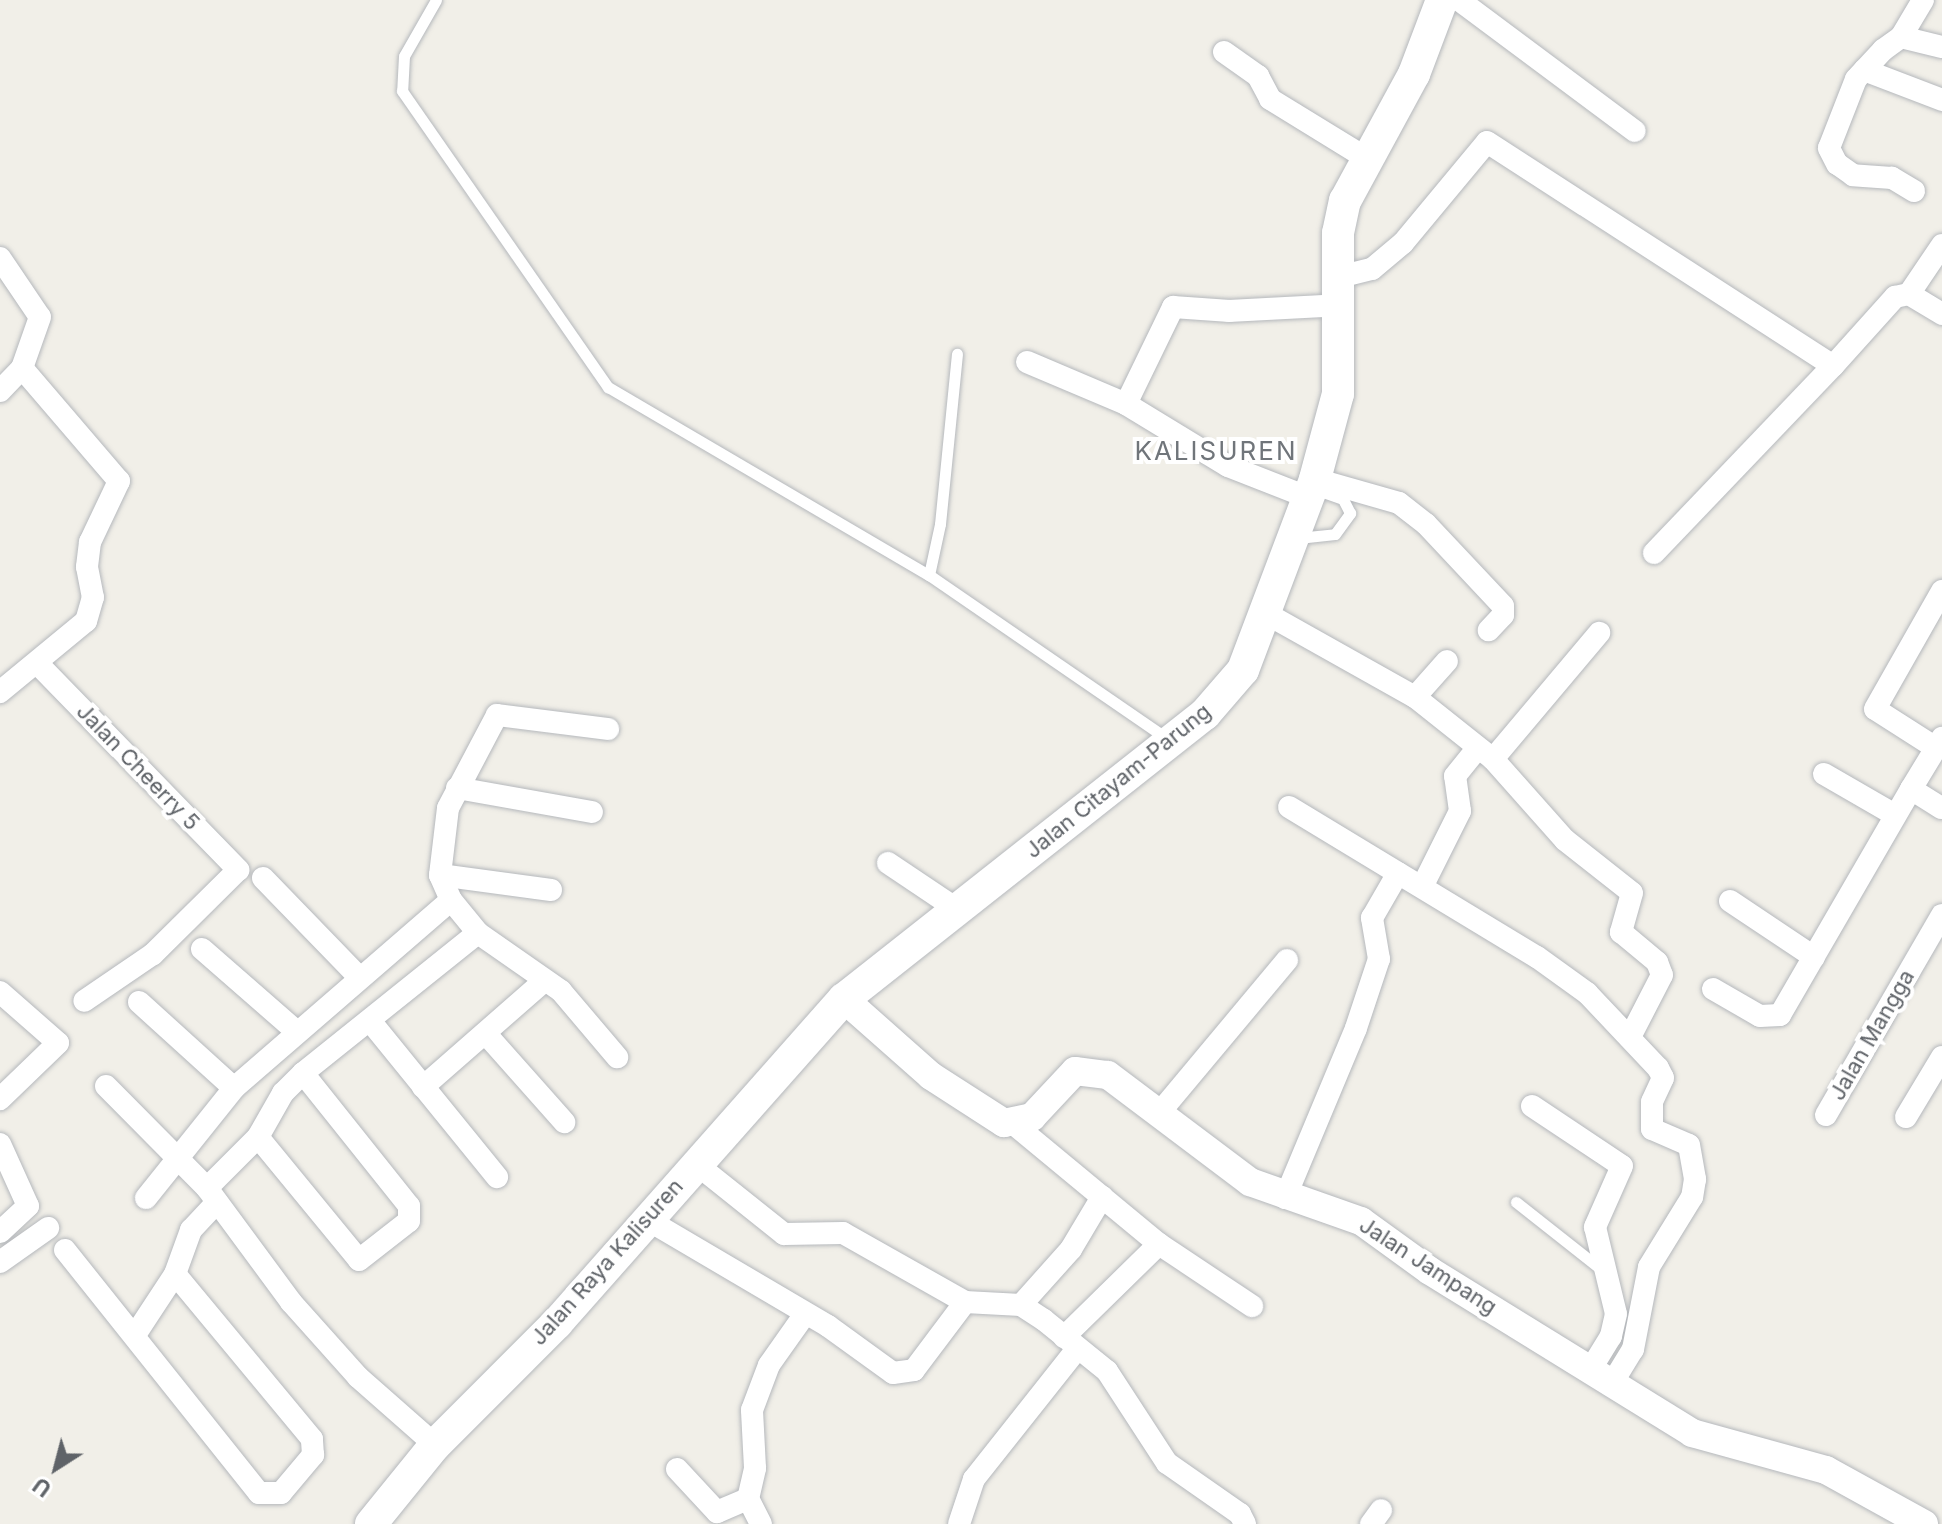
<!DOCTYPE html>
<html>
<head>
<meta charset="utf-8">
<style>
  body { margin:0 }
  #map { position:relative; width:1942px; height:1524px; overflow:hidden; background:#f1efe8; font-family:Inter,sans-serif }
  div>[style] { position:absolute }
  .roads { filter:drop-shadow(0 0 2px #b5b8bc) drop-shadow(0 0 2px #b5b8bc) }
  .service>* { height:11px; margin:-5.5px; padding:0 5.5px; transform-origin:5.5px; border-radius:5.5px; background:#fff }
  .minor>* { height:22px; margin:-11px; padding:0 11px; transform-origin:11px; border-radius:11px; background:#fff }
  .tertiary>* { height:28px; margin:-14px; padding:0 14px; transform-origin:14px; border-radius:14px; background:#fff }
  .secondary>* { height:32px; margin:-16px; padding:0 16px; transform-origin:16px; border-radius:16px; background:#fff }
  span { translate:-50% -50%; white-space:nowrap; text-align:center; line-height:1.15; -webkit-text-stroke:8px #fff; paint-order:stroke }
  .street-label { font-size:22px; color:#5f6368 }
  .quarter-label { font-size:26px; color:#70757a; letter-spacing:2px }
  .north { position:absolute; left:16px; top:1428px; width:80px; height:80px; -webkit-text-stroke:6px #fff; paint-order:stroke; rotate:216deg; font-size:22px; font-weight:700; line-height:32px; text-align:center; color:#5f6368 }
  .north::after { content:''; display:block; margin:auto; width:28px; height:36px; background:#5f6368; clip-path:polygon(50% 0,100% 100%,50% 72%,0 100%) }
</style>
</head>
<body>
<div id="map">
  <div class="roads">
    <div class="service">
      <div style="left:436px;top:0;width:64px;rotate:119.7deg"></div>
      <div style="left:404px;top:56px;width:35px;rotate:93deg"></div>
      <div style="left:402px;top:91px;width:361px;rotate:55.2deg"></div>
      <div style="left:608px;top:387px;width:372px;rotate:30.4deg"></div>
      <div style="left:929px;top:575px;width:290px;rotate:34.5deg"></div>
      <div style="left:1298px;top:538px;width:37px;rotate:-6deg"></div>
      <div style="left:1335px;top:534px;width:26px;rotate:-54deg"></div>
      <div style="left:1350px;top:513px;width:16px;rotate:-117deg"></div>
      <div style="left:1343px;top:499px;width:21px;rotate:-161deg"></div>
      <div style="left:929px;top:575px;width:52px;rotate:-77.8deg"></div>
      <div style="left:940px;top:524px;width:171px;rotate:-84.3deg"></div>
      <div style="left:1516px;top:1202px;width:110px;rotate:38.3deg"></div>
    </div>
    <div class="minor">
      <div style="left:1459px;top:0;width:219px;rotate:36.7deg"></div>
      <div style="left:1901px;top:37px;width:43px;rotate:-59.3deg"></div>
      <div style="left:1224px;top:52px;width:42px;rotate:35.2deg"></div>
      <div style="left:1258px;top:76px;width:26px;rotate:62deg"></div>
      <div style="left:1270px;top:99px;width:113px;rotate:31.6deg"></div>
      <div style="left:1864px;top:70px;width:84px;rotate:21deg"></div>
      <div style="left:1914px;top:191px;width:26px;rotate:-149deg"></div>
      <div style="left:1892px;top:178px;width:39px;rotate:-176deg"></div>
      <div style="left:1853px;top:175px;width:19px;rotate:-145deg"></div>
      <div style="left:1837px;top:164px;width:18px;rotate:-117deg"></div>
      <div style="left:1829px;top:148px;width:74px;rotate:-68.6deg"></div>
      <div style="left:1856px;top:79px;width:40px;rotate:-47deg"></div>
      <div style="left:1883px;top:50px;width:22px;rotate:-36deg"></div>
      <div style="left:1901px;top:37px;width:42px;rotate:13.7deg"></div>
      <div style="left:0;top:258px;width:71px;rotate:55.9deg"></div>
      <div style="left:40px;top:317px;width:54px;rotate:109.4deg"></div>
      <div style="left:1339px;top:277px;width:34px;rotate:-14deg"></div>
      <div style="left:1372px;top:269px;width:40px;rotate:-40deg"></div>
      <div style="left:1403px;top:243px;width:131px;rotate:-50.3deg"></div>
      <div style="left:1487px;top:142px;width:412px;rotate:32.9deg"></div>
      <div style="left:1833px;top:366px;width:93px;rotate:-48.1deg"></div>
      <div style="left:1895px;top:297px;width:14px;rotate:-12deg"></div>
      <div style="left:1909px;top:294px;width:39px;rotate:31deg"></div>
      <div style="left:1909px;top:294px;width:59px;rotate:-56deg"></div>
      <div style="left:1027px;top:362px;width:108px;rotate:23deg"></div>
      <div style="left:1126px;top:404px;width:119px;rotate:31.3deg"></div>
      <div style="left:1228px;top:466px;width:85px;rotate:21.4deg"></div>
      <div style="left:0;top:391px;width:32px;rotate:-46deg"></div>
      <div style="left:22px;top:368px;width:149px;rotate:49.4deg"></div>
      <div style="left:119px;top:481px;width:68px;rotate:115.4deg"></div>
      <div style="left:90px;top:542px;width:25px;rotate:97deg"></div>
      <div style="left:87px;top:567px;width:31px;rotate:79deg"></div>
      <div style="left:93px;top:597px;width:25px;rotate:106deg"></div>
      <div style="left:86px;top:621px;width:112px;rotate:140.5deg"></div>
      <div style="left:1126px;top:404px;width:108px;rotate:-64.1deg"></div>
      <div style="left:1173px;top:307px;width:57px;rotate:4deg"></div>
      <div style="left:1230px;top:311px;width:111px;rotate:-3.1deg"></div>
      <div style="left:1315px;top:479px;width:87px;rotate:15.9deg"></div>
      <div style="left:1399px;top:503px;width:34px;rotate:38deg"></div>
      <div style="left:1426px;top:524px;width:112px;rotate:46.8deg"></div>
      <div style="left:1503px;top:606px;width:9px;rotate:90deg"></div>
      <div style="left:1503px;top:615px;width:21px;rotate:133deg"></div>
      <div style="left:1654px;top:553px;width:259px;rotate:-46.3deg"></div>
      <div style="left:1267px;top:614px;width:170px;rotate:29.3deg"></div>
      <div style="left:1415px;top:697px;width:100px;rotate:38.5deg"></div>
      <div style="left:1493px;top:759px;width:108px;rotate:48.4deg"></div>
      <div style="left:1565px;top:840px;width:85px;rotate:38.3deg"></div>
      <div style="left:1632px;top:893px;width:41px;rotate:105.8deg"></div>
      <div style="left:1621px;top:932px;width:47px;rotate:39.8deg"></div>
      <div style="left:1657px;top:962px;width:14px;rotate:69deg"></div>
      <div style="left:1662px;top:975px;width:68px;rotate:117.3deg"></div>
      <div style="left:37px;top:663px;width:289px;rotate:45.8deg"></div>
      <div style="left:238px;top:870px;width:120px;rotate:135.3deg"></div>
      <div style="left:153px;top:954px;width:83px;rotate:145.7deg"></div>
      <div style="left:1415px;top:697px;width:48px;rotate:-48.4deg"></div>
      <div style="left:1936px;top:748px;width:72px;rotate:-147.4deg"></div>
      <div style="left:1875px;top:709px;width:136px;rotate:-60.4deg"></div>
      <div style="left:1493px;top:759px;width:165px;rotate:-49.9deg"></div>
      <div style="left:1824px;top:774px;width:82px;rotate:30deg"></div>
      <div style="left:457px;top:788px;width:137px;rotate:10.1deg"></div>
      <div style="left:1911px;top:789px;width:60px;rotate:-58.7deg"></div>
      <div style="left:1289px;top:807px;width:290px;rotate:31.2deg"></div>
      <div style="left:1537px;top:957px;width:62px;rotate:35.8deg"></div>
      <div style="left:1587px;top:993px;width:103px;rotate:46.6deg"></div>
      <div style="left:1658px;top:1068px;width:11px;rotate:63deg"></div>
      <div style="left:1663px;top:1078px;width:26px;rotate:115deg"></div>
      <div style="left:1652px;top:1102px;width:27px;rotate:90deg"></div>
      <div style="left:1652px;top:1129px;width:40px;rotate:23.4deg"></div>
      <div style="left:1689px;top:1145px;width:35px;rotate:80deg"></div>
      <div style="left:1695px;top:1179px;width:18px;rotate:99deg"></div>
      <div style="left:1692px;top:1197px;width:82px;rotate:121.6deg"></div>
      <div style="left:1649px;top:1267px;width:84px;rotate:101deg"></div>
      <div style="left:1633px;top:1349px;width:42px;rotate:121.4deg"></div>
      <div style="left:888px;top:863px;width:84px;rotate:33.9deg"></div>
      <div style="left:440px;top:875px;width:112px;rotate:7.7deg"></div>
      <div style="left:263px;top:878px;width:138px;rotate:45.9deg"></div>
      <div style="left:1422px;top:887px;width:85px;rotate:-63.4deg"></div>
      <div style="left:1460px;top:811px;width:35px;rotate:-98deg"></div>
      <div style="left:1455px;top:776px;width:36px;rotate:-51deg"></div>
      <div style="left:451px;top:900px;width:43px;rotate:50.7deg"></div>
      <div style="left:1730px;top:901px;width:101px;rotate:33.7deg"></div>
      <div style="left:202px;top:949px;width:125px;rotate:41.1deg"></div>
      <div style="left:1713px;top:989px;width:54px;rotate:29.9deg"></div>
      <div style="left:1760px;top:1016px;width:20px;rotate:-3deg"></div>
      <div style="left:1780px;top:1015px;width:261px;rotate:-59.9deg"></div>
      <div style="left:1911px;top:789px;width:36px;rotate:32deg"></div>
      <div style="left:0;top:992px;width:77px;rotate:41.3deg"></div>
      <div style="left:58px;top:1043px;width:81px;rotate:136deg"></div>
      <div style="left:139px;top:1002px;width:128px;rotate:42.2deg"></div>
      <div style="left:371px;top:1022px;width:200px;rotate:50.9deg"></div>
      <div style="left:486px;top:1034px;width:118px;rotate:48.4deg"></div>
      <div style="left:106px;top:1086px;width:144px;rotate:45.3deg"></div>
      <div style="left:207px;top:1188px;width:142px;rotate:53.6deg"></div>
      <div style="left:291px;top:1302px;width:101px;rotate:48.2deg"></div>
      <div style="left:358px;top:1377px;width:103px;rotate:41.4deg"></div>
      <div style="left:423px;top:1087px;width:159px;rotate:-41.2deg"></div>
      <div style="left:1532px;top:1106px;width:108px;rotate:33.7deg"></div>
      <div style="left:1622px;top:1166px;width:67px;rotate:113.9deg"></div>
      <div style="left:1595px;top:1227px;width:89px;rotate:76.4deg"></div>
      <div style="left:1616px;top:1314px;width:23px;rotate:103deg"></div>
      <div style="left:1611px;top:1336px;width:42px;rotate:121.4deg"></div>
      <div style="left:1160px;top:1112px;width:198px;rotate:-50.1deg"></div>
      <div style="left:1826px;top:1115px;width:231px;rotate:-59.9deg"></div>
      <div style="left:1906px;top:1117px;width:70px;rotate:-59deg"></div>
      <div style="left:1015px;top:1125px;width:187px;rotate:39.6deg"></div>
      <div style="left:1159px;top:1244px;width:112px;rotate:33.7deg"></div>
      <div style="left:258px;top:1137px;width:159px;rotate:50.6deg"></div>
      <div style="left:359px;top:1260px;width:63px;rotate:-38deg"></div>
      <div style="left:409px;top:1221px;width:15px;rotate:-90deg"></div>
      <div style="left:409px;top:1206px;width:170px;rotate:-128.6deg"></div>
      <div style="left:0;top:1144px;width:68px;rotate:65.7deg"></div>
      <div style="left:28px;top:1206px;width:38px;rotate:137deg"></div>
      <div style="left:695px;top:1163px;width:114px;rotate:38.6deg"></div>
      <div style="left:784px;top:1234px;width:59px;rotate:-1deg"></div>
      <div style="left:843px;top:1233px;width:140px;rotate:29.5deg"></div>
      <div style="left:965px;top:1302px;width:56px;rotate:3.1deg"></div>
      <div style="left:1021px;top:1305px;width:27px;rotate:33deg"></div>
      <div style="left:1044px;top:1320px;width:81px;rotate:39deg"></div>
      <div style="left:1107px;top:1371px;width:110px;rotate:56.9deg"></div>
      <div style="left:1167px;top:1463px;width:89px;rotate:34.9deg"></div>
      <div style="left:1240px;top:1514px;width:11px;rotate:63deg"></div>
      <div style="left:207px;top:1188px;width:72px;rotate:-45deg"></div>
      <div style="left:258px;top:1137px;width:51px;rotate:-60.4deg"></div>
      <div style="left:283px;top:1093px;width:28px;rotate:-45deg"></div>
      <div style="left:303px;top:1073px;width:224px;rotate:-38.7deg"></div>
      <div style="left:478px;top:933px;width:101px;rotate:34.9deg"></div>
      <div style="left:561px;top:991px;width:87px;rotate:49.7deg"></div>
      <div style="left:146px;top:1198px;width:141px;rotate:-51.3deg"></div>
      <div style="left:234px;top:1088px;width:287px;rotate:-40.9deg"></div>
      <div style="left:451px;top:900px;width:27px;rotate:-114deg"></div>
      <div style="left:440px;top:875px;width:67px;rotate:-83.2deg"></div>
      <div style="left:448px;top:808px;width:105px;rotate:-62.2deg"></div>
      <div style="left:497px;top:715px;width:112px;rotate:7.2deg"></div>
      <div style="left:1285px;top:1198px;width:184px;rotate:-67.3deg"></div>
      <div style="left:1356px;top:1028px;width:73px;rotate:-71.6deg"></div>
      <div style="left:1379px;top:959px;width:42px;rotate:-99.7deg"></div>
      <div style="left:1372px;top:918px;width:52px;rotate:-60deg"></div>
      <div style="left:648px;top:1220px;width:209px;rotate:30.5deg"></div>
      <div style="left:828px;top:1326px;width:80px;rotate:35.9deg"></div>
      <div style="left:893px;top:1373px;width:21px;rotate:-8deg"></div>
      <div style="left:914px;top:1370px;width:85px;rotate:-53.1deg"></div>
      <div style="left:65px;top:1250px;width:311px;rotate:51.4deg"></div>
      <div style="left:259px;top:1493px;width:22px"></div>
      <div style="left:281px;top:1493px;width:50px;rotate:-49.9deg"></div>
      <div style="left:313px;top:1455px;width:16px;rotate:-94deg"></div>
      <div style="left:312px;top:1439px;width:214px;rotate:-129.7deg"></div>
      <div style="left:0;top:1262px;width:59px;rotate:-35.3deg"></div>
      <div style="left:1021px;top:1305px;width:75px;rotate:-48.2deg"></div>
      <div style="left:1071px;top:1249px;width:61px;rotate:-59.2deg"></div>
      <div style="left:135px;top:1335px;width:73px;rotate:-56.7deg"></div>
      <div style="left:175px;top:1274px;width:47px;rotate:-70deg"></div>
      <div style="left:191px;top:1230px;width:38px;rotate:-47deg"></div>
      <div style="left:1064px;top:1337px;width:133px;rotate:-44.4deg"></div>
      <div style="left:677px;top:1469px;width:59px;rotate:47.1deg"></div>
      <div style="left:717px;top:1512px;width:34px;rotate:-23deg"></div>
      <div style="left:761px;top:1524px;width:28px;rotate:-117deg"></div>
      <div style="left:748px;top:1499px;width:32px;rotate:-77deg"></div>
      <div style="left:755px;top:1468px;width:58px;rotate:-93deg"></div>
      <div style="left:752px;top:1410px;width:48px;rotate:-69.3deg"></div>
      <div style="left:769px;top:1365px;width:62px;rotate:-54.8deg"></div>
      <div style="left:959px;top:1524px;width:47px;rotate:-71.6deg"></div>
      <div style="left:974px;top:1479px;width:166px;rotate:-51.6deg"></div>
      <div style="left:1371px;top:1524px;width:17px;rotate:-54deg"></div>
    </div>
    <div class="tertiary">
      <div style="left:844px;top:999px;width:116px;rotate:41.5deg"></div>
      <div style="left:931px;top:1076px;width:87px;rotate:32.8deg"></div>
      <div style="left:1004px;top:1123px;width:29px;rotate:-12deg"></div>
      <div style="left:1032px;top:1117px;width:63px;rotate:-46.9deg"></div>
      <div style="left:1075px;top:1071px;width:33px;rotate:7deg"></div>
      <div style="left:1108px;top:1075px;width:178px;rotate:37deg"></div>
      <div style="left:1250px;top:1182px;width:118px;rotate:19.4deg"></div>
      <div style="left:1361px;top:1221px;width:85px;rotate:35.9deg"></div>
      <div style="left:1430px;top:1271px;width:308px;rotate:31.7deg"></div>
      <div style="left:1692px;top:1433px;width:139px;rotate:15.4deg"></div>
      <div style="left:1826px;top:1470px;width:112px;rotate:28.9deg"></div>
    </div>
    <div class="secondary">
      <div style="left:371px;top:1524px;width:102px;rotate:-51deg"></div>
      <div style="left:435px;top:1445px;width:173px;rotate:-45deg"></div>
      <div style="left:557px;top:1323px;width:433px;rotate:-48.5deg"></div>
      <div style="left:844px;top:999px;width:460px;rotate:-38.3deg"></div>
      <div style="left:1205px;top:714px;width:58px;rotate:-49.2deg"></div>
      <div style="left:1243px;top:670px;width:204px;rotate:-69.3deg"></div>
      <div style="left:1315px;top:479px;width:88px;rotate:-74.9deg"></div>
      <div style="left:1338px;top:394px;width:161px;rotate:-90deg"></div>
      <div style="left:1338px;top:233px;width:33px;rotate:-78deg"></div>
      <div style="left:1345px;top:201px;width:145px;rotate:-61.5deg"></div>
      <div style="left:1414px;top:74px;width:79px;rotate:-69.3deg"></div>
    </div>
  </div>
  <div class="street-label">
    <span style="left:138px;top:767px;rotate:46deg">Jalan Cheerry 5</span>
    <span style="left:1118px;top:781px;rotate:-39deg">Jalan Citayam-Parung</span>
    <span style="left:1872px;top:1035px;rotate:-60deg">Jalan Mangga</span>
    <span style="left:607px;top:1262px;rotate:-48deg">Jalan Raya Kalisuren</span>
    <span style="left:1428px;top:1266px;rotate:33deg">Jalan Jampang</span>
  </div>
  <div class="quarter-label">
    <span style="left:1216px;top:451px">KALISUREN</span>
  </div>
  <div class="north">U</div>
</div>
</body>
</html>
